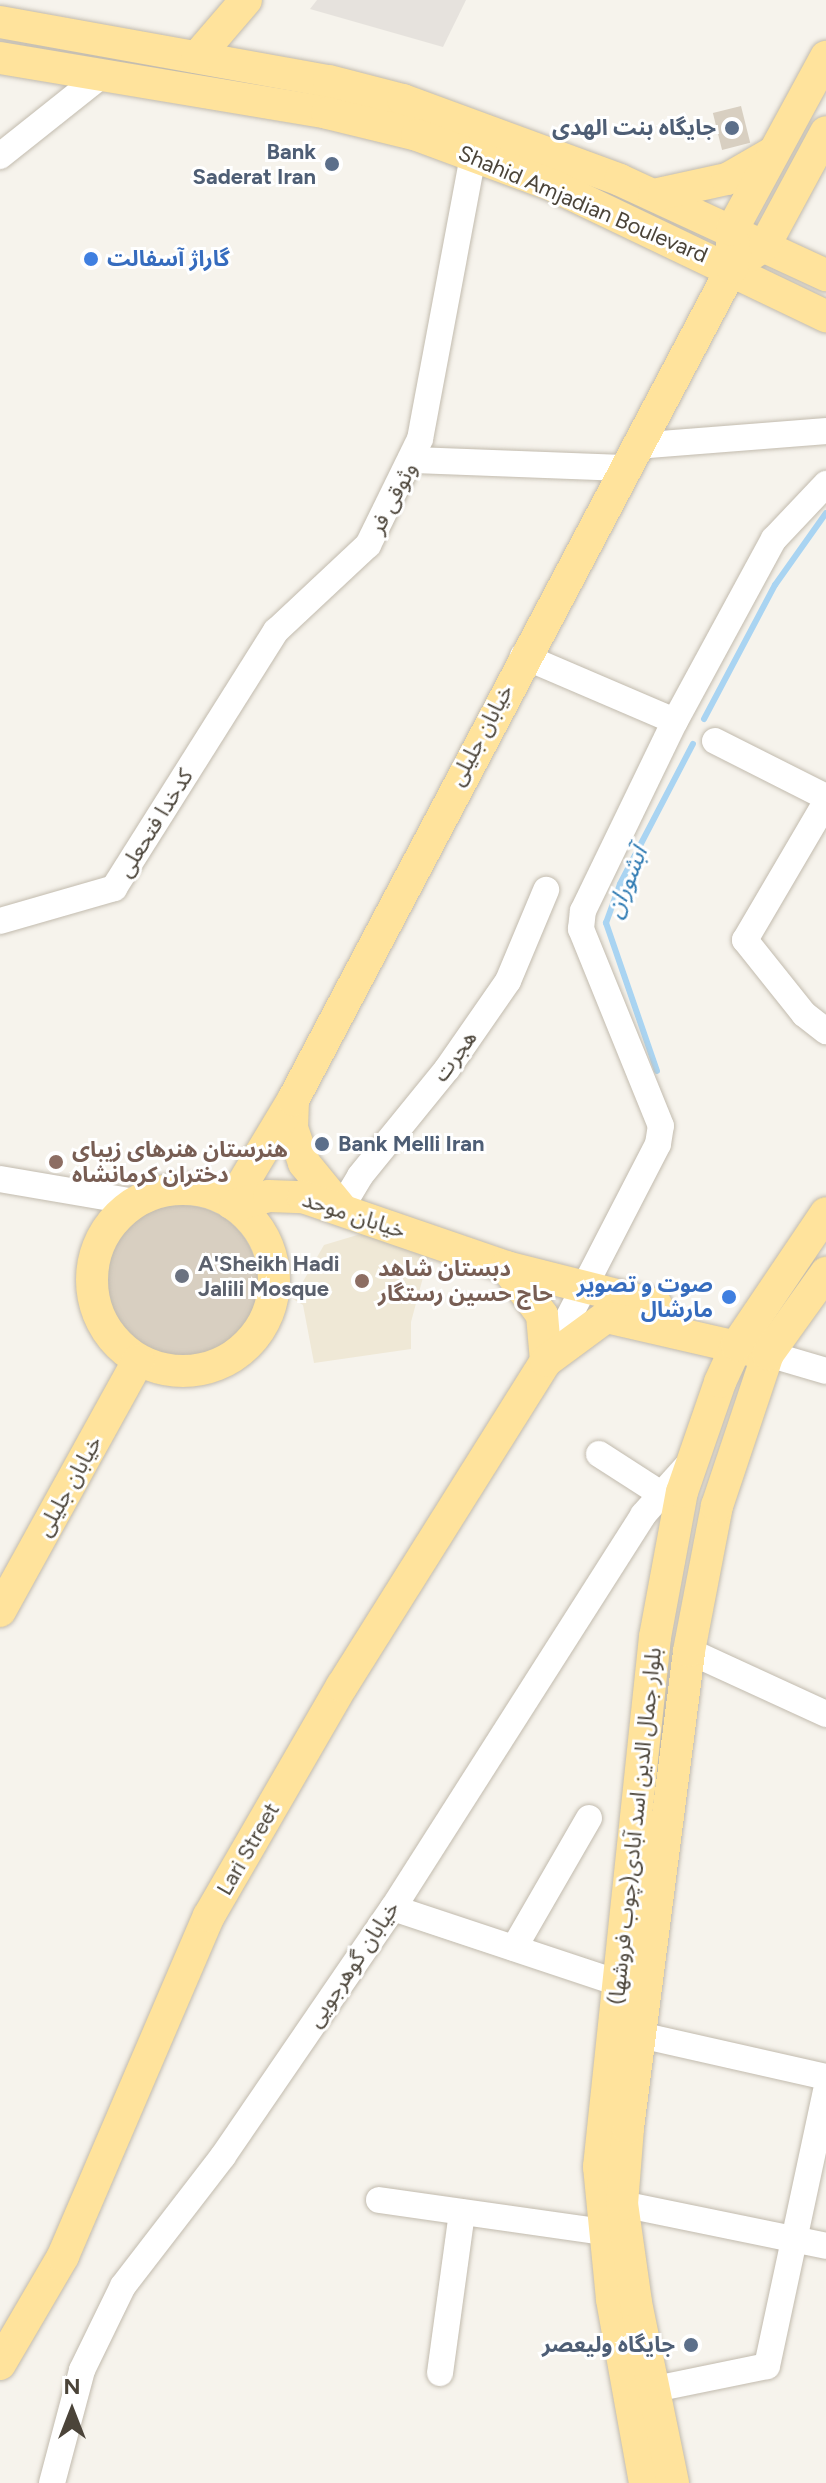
<!DOCTYPE html>
<html>
<head>
<meta charset="utf-8">
<style>
  body { margin:0 }
  #map { position:relative; width:826px; height:2483px; overflow:hidden; background:#f6f3ec; font-family:Figtree,"Noto Sans Arabic",sans-serif }
  div>[style] { position:absolute }
  .industrial>* { inset:0; background:#e6e2dd }
  .education>* { inset:0; background:#efe8d6 }
  .stream>* { height:6px; margin:-3px; padding:0 3px; transform-origin:3px; border-radius:3px; background:#a9d4f2 }
  .building>* { inset:0; background:#d8cfc1; transform-origin:0 0 }
  .round { border-radius:50% }
  .roads { filter:drop-shadow(0 0 2px #c2bbae) drop-shadow(0 0 2px #c2bbae) }
  .minor>* { height:26px; margin:-13px; padding:0 13px; transform-origin:13px; border-radius:13px; background:#fff }
  .major>* { height:32px; margin:-16px; padding:0 16px; transform-origin:16px; border-radius:16px; background:#ffe39c }
  .major>.ring { margin:-16px; padding:0; box-sizing:content-box; background:none; border:32px solid #ffe39c; border-radius:50% }
  .dots>* { width:22px; height:22px; translate:-50% -50%; box-sizing:border-box; border:4px solid #fff; border-radius:50% }
  span { translate:-50% -50%; white-space:nowrap; text-align:center; line-height:1.15; -webkit-text-stroke:6px #fff; paint-order:stroke }
  .service-label { font-size:22px; color:#4e5e75; font-weight:700 }
  .right { translate:-100% -50%; text-align:right }
  .left { translate:0 -50%; text-align:left }
  .street-label { font-size:22px; color:#4b4439 }
  .shop-label { font-size:22px; color:#366cbe; font-weight:700 }
  .education-label { font-size:22px; color:#785e54; font-weight:700 }
  .worship-label { font-size:22px; color:#5b616d; font-weight:700 }
  .water-label { font-size:24px; color:#2e7ab2; font-style:italic }
  .north { position:absolute; left:32px; top:2371px; width:80px; height:80px; -webkit-text-stroke:6px #fff; paint-order:stroke; rotate:0deg; font-size:22px; font-weight:700; line-height:32px; text-align:center; color:#4b4439 }
  .north::after { content:''; display:block; margin:auto; width:28px; height:36px; background:#4b4439; clip-path:polygon(50% 0,100% 100%,50% 72%,0 100%) }
</style>
</head>
<body>
<div id="map">
  <div class="industrial">
    <div style="clip-path:polygon(317px 0,466px 0,443px 47px,310px 9px)"></div>
  </div>
  <div class="education">
    <div style="clip-path:polygon(364px 1233px,429px 1255px,411px 1322px,411px 1349px,314px 1363px,303px 1305px,293px 1299px,324px 1245px)"></div>
  </div>
  <div class="stream">
    <div style="left:704px;top:719px;width:152px;rotate:-62.1deg"></div>
    <div style="left:775px;top:585px;width:88px;rotate:-54.7deg"></div>
    <div style="left:657px;top:1071px;width:157px;rotate:-109deg"></div>
    <div style="left:606px;top:923px;width:41px;rotate:-70.3deg"></div>
    <div style="left:620px;top:884px;width:158px;rotate:-62.5deg"></div>
  </div>
  <div class="building">
    <div style="left:741px;top:106px;width:38px;height:29px;rotate:76deg"></div>
    <div class="round" style="left:106px;top:1205px;width:152px;height:152px"></div>
  </div>
  <div class="roads">
    <div class="minor">
      <div style="left:0;top:156px;width:132px;rotate:-38.5deg"></div>
      <div style="left:636px;top:446px;width:191px;rotate:-4.5deg"></div>
      <div style="left:414px;top:460px;width:210px;rotate:2.2deg"></div>
      <div style="left:523px;top:656px;width:165px;rotate:23.2deg"></div>
      <div style="left:715px;top:741px;width:124px;rotate:26.8deg"></div>
      <div style="left:826px;top:802px;width:160px;rotate:120.4deg"></div>
      <div style="left:745px;top:940px;width:95px;rotate:51.4deg"></div>
      <div style="left:804px;top:1014px;width:28px;rotate:38deg"></div>
      <div style="left:0;top:921px;width:119px;rotate:-16.1deg"></div>
      <div style="left:114px;top:888px;width:304px;rotate:-57.8deg"></div>
      <div style="left:276px;top:631px;width:126px;rotate:-43.1deg"></div>
      <div style="left:368px;top:545px;width:118px;rotate:-63.9deg"></div>
      <div style="left:420px;top:439px;width:289px;rotate:-79.4deg"></div>
      <div style="left:0;top:1179px;width:136px;rotate:9.7deg"></div>
      <div style="left:341px;top:1208px;width:37px;rotate:-59deg"></div>
      <div style="left:360px;top:1176px;width:138px;rotate:-50.9deg"></div>
      <div style="left:447px;top:1069px;width:107px;rotate:-55.3deg"></div>
      <div style="left:508px;top:981px;width:99px;rotate:-67.3deg"></div>
      <div style="left:768px;top:1354px;width:60px;rotate:16.3deg"></div>
      <div style="left:546px;top:1361px;width:244px;rotate:-62.7deg"></div>
      <div style="left:658px;top:1144px;width:18px;rotate:-81deg"></div>
      <div style="left:661px;top:1126px;width:213px;rotate:-112.1deg"></div>
      <div style="left:581px;top:929px;width:18px;rotate:-84deg"></div>
      <div style="left:583px;top:911px;width:211px;rotate:-64.2deg"></div>
      <div style="left:675px;top:721px;width:207px;rotate:-61.5deg"></div>
      <div style="left:774px;top:539px;width:76px;rotate:-46.6deg"></div>
      <div style="left:599px;top:1454px;width:74px;rotate:32.8deg"></div>
      <div style="left:689px;top:1651px;width:151px;rotate:24.7deg"></div>
      <div style="left:393px;top:1908px;width:238px;rotate:18.4deg"></div>
      <div style="left:514px;top:1948px;width:150px;rotate:-60deg"></div>
      <div style="left:640px;top:2035px;width:191px;rotate:12.7deg"></div>
      <div style="left:379px;top:2200px;width:226px;rotate:8.1deg"></div>
      <div style="left:622px;top:2204px;width:208px;rotate:11.6deg"></div>
      <div style="left:440px;top:2373px;width:162px;rotate:-82.2deg"></div>
      <div style="left:655px;top:2389px;width:114px;rotate:-11.6deg"></div>
      <div style="left:767px;top:2366px;width:281px;rotate:-77.9deg"></div>
      <div style="left:52px;top:2483px;width:117px;rotate:-75.1deg"></div>
      <div style="left:82px;top:2370px;width:93px;rotate:-64deg"></div>
      <div style="left:123px;top:2286px;width:164px;rotate:-52.4deg"></div>
      <div style="left:223px;top:2156px;width:301px;rotate:-55.6deg"></div>
      <div style="left:393px;top:1908px;width:466px;rotate:-57.5deg"></div>
      <div style="left:643px;top:1515px;width:69px;rotate:-48deg"></div>
    </div>
    <div class="major">
      <div style="left:0;top:22px;width:334px;rotate:10.2deg"></div>
      <div style="left:329px;top:81px;width:76px;rotate:14.4deg"></div>
      <div style="left:403px;top:100px;width:231px;rotate:20.2deg"></div>
      <div style="left:620px;top:180px;width:227px;rotate:24.8deg"></div>
      <div style="left:197px;top:57px;width:75px;rotate:-49.3deg"></div>
      <div style="left:0;top:58px;width:332px;rotate:9.5deg"></div>
      <div style="left:327px;top:113px;width:93px;rotate:13.7deg"></div>
      <div style="left:417px;top:135px;width:144px;rotate:20.3deg"></div>
      <div style="left:552px;top:185px;width:304px;rotate:25.6deg"></div>
      <div style="left:654px;top:195px;width:75px;rotate:-12.4deg"></div>
      <div style="left:727px;top:179px;width:54px;rotate:-29.9deg"></div>
      <div style="left:749px;top:256px;width:19px;rotate:-35deg"></div>
      <div style="left:765px;top:245px;width:128px;rotate:-61.6deg"></div>
      <div style="left:293px;top:1100px;width:28px;rotate:92deg"></div>
      <div style="left:292px;top:1128px;width:37px;rotate:71deg"></div>
      <div style="left:304px;top:1163px;width:58px;rotate:50.6deg"></div>
      <div class="ring" style="left:92px;top:1189px;width:150px;height:150px"></div>
      <div style="left:231px;top:1203px;width:120px;rotate:-59deg"></div>
      <div style="left:293px;top:1100px;width:941px;rotate:-62.18deg"></div>
      <div style="left:732px;top:268px;width:38px;rotate:-90deg"></div>
      <div style="left:732px;top:230px;width:197px;rotate:-61.5deg"></div>
      <div style="left:235px;top:1205px;width:35px;rotate:-15deg"></div>
      <div style="left:269px;top:1196px;width:34px;rotate:2deg"></div>
      <div style="left:303px;top:1197px;width:215px;rotate:19deg"></div>
      <div style="left:506px;top:1267px;width:155px;rotate:14.2deg"></div>
      <div style="left:506px;top:1267px;width:60px;rotate:53.1deg"></div>
      <div style="left:542px;top:1315px;width:46px;rotate:85deg"></div>
      <div style="left:0;top:1611px;width:286px;rotate:-61.1deg"></div>
      <div style="left:0;top:2364px;width:125px;rotate:-59.7deg"></div>
      <div style="left:63px;top:2256px;width:370px;rotate:-66.8deg"></div>
      <div style="left:209px;top:1916px;width:266px;rotate:-60deg"></div>
      <div style="left:342px;top:1686px;width:384px;rotate:-57.9deg"></div>
      <div style="left:546px;top:1361px;width:74px;rotate:-36.3deg"></div>
      <div style="left:606px;top:1317px;width:166px;rotate:12.9deg"></div>
      <div style="left:645px;top:2483px;width:187px;rotate:-100.2deg"></div>
      <div style="left:612px;top:2299px;width:133px;rotate:-95.6deg"></div>
      <div style="left:599px;top:2167px;width:533px;rotate:-83.97deg"></div>
      <div style="left:655px;top:1637px;width:147px;rotate:-79.5deg"></div>
      <div style="left:682px;top:1492px;width:116px;rotate:-70.9deg"></div>
      <div style="left:720px;top:1382px;width:41px;rotate:-65.3deg"></div>
      <div style="left:737px;top:1345px;width:159px;rotate:-56deg"></div>
      <div style="left:673px;top:2483px;width:185px;rotate:-101.6deg"></div>
      <div style="left:636px;top:2302px;width:99px;rotate:-98.1deg"></div>
      <div style="left:622px;top:2204px;width:76px;rotate:-85.5deg"></div>
      <div style="left:628px;top:2128px;width:481px;rotate:-82.7deg"></div>
      <div style="left:689px;top:1651px;width:148px;rotate:-79.1deg"></div>
      <div style="left:717px;top:1506px;width:160px;rotate:-71.5deg"></div>
      <div style="left:768px;top:1354px;width:100px;rotate:-54.4deg"></div>
    </div>
  </div>
  <div class="dots">
    <div style="left:732px;top:128px;background:#5c6f8a"></div>
    <div style="left:332px;top:164px;background:#5c6f8a"></div>
    <div style="left:91px;top:259px;background:#3f7fe0"></div>
    <div style="left:322px;top:1144px;background:#5c6f8a"></div>
    <div style="left:56px;top:1162px;background:#8d6e63"></div>
    <div style="left:182px;top:1276px;background:#6b7280"></div>
    <div style="left:362px;top:1281px;background:#8d6e63"></div>
    <div style="left:729px;top:1297px;background:#3f7fe0"></div>
    <div style="left:691px;top:2345px;background:#5c6f8a"></div>
  </div>
  <div class="service-label">
    <span class="right" style="left:716px;top:128px">جایگاه بنت الهدی</span>
    <span class="right" style="left:316px;top:164px">Bank<br>Saderat Iran</span>
    <span class="left" style="left:338px;top:1144px">Bank Melli Iran</span>
    <span class="right" style="left:675px;top:2345px">جایگاه ولیعصر</span>
  </div>
  <div class="street-label">
    <span style="left:583px;top:204px;rotate:23deg">Shahid Amjadian Boulevard</span>
    <span style="left:393px;top:498px;rotate:-62deg">وثوقی فر</span>
    <span style="left:481px;top:735px;rotate:-62deg">خیابان جلیلی</span>
    <span style="left:155px;top:823px;rotate:-58deg">کدخدا فتحعلی</span>
    <span style="left:455px;top:1056px;rotate:-54deg">هجرت</span>
    <span style="left:354px;top:1215px;rotate:18deg">خیابان موحد</span>
    <span style="left:69px;top:1486px;rotate:-61deg">خیابان جلیلی</span>
    <span style="left:635px;top:1826px;rotate:-84deg">بلوار جمال الدین اسد آبادی(چوب فروشها)</span>
    <span style="left:248px;top:1849px;rotate:-60deg">Lari Street</span>
    <span style="left:353px;top:1964px;rotate:-56deg">خیابان گوهرجویی</span>
  </div>
  <div class="shop-label">
    <span class="left" style="left:107px;top:259px">گاراژ آسفالت</span>
    <span class="right" style="left:713px;top:1297px">صوت و تصویر<br>مارشال</span>
  </div>
  <div class="education-label">
    <span class="left" style="left:72px;top:1162px">هنرستان هنرهای زیبای<br>دختران کرمانشاه</span>
    <span class="left" style="left:378px;top:1281px">دبستان شاهد<br>حاج حسین رستگار</span>
  </div>
  <div class="worship-label">
    <span class="left" style="left:198px;top:1276px">A'Sheikh Hadi<br>Jalili Mosque</span>
  </div>
  <div class="water-label">
    <span style="left:626px;top:882px;rotate:-68deg">آبشوران</span>
  </div>
  <div class="north">N</div>
</div>
</body>
</html>
